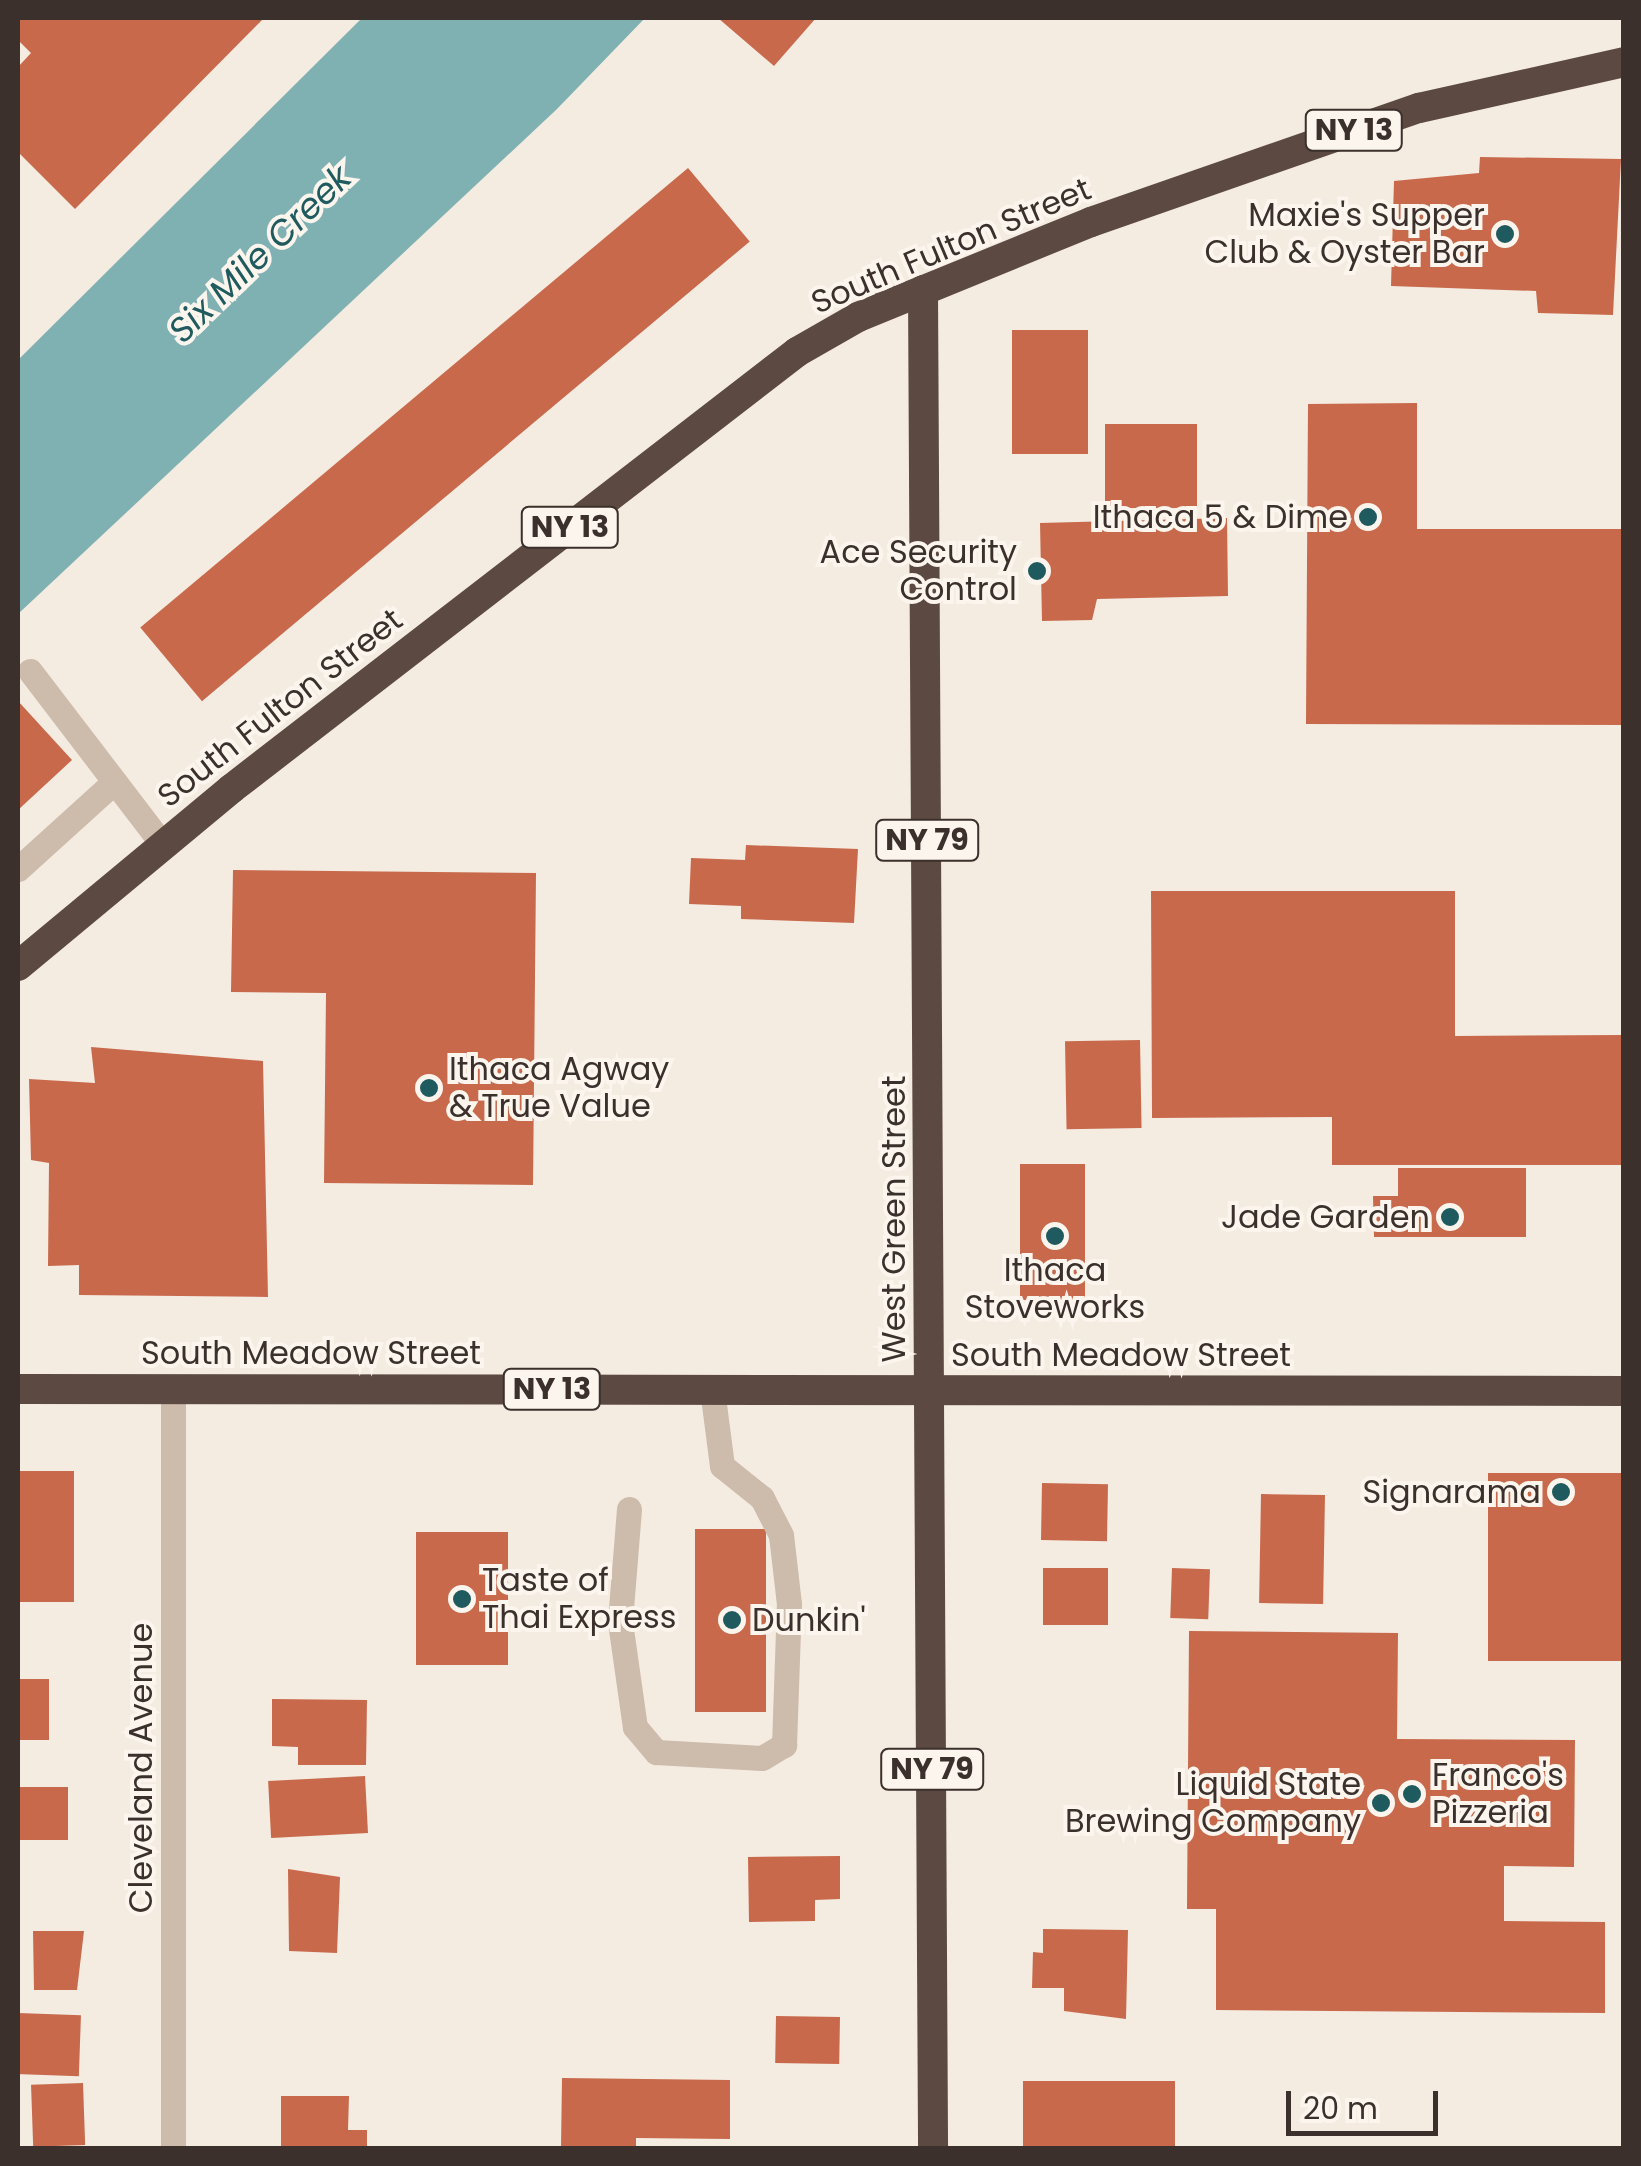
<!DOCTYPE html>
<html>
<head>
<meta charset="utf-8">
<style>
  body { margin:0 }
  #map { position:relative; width:1641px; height:2166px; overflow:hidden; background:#f4ebe1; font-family:Poppins,sans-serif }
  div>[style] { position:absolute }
  .water>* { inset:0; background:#7fb0b2 }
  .building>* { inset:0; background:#c8694b; transform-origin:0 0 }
  .minor>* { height:25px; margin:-12.5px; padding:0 12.5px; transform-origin:12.5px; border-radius:12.5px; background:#cdbbac }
  .highway>* { height:30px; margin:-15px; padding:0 15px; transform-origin:15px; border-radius:15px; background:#5c4a42 }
  .dots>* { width:28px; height:28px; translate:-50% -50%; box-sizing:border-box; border:5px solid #fbf5ee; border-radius:50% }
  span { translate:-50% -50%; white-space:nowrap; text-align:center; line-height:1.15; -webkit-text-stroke:8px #fbf5ee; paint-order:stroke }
  .shield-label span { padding:2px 8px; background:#fbf5ee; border:2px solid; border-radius:8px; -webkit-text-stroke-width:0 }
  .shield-label { font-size:30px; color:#3b302b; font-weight:700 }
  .poi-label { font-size:32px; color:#3b302b }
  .right { translate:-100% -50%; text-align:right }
  .left { translate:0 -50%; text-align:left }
  .street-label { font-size:32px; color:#3b302b }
  .water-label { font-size:35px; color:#1f5a5e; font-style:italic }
  .frame { position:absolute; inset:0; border:20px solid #3b302b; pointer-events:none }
  .scale { position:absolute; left:1286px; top:2091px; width:152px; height:45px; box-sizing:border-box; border:5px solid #3b302b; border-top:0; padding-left:12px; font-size:30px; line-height:35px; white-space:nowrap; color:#3b302b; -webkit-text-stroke:8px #fbf5ee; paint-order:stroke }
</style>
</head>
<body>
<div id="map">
  <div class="water">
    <div style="clip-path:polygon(362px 18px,645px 18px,557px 109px,18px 614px,18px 360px)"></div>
  </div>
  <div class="building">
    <div style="clip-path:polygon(18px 18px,264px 18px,75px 209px,18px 152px,18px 67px,31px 53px,18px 40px)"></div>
    <div style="clip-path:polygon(718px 18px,816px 18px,774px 66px)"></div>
    <div style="clip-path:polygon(1480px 157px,1621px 159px,1613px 315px,1538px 313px,1536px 291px,1391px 286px,1394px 181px,1479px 173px)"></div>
    <div style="left:688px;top:168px;width:96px;height:715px;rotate:50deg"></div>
    <div style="left:1012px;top:330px;width:76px;height:124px"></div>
    <div style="clip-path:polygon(1417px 403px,1417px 529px,1624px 529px,1624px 725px,1306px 724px,1308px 404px)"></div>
    <div style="left:1105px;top:424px;width:92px;height:84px"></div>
    <div style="clip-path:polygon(1227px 518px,1228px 596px,1097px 599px,1092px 620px,1042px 621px,1040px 523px)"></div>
    <div style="clip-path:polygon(18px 701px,72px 760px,18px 810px)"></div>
    <div style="clip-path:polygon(746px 845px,858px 849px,854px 923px,741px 919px,741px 906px,689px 904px,691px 858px,745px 860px)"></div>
    <div style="clip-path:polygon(233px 870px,536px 873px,533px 1185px,324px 1183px,326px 993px,231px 992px)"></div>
    <div style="clip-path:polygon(1151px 891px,1455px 891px,1455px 1036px,1624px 1035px,1624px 1165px,1332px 1165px,1332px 1117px,1152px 1118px)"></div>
    <div style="left:1140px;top:1040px;width:88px;height:75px;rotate:89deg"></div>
    <div style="clip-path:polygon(91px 1047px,263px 1061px,268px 1297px,79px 1295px,79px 1265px,48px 1266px,49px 1163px,31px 1160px,29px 1079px,95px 1083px)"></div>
    <div style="left:1085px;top:1164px;width:136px;height:65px;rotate:90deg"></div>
    <div style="clip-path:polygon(1398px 1168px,1526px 1168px,1526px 1237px,1374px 1237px,1373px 1196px,1398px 1196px)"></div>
    <div style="left:74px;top:1471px;width:131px;height:56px;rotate:90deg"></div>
    <div style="left:1488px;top:1473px;width:136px;height:188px"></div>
    <div style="left:1042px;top:1483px;width:66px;height:57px;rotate:1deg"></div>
    <div style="left:1261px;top:1494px;width:64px;height:109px;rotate:1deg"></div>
    <div style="left:695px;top:1529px;width:71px;height:183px"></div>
    <div style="left:508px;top:1532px;width:133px;height:92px;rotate:90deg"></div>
    <div style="left:1043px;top:1568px;width:65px;height:57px"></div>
    <div style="left:1172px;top:1568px;width:38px;height:50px;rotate:2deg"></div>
    <div style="clip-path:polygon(1189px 1631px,1398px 1633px,1397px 1739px,1575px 1740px,1574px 1867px,1504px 1866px,1504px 1921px,1605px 1922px,1605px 2013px,1216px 2010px,1216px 1909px,1187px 1909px)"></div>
    <div style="left:18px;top:1679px;width:31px;height:61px"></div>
    <div style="clip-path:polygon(272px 1699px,367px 1700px,366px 1765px,298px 1765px,298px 1747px,272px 1746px)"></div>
    <div style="left:365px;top:1776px;width:57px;height:97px;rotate:87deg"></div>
    <div style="left:18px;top:1787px;width:50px;height:53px"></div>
    <div style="clip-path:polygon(840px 1856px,840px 1899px,815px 1900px,815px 1921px,749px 1922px,748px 1857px)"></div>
    <div style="clip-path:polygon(288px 1869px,340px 1877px,337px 1953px,289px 1951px)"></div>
    <div style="clip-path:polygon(1043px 1929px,1128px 1930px,1126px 2019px,1064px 2011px,1064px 1988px,1032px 1988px,1033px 1952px,1043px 1953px)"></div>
    <div style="clip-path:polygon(33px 1931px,84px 1931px,77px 1990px,34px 1990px)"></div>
    <div style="left:18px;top:2013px;width:63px;height:61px;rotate:2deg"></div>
    <div style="left:776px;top:2016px;width:64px;height:47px;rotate:1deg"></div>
    <div style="clip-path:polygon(562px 2078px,730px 2080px,730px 2139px,636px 2138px,636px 2148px,561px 2148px)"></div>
    <div style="left:1175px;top:2081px;width:67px;height:152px;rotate:90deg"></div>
    <div style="left:83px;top:2083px;width:62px;height:52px;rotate:88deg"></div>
    <div style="clip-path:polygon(281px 2096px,349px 2096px,348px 2130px,367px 2130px,367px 2148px,281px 2148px)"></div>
  </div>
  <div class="minor">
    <div style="left:30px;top:671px;width:219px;rotate:52.6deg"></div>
    <div style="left:18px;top:869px;width:130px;rotate:-42.2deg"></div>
    <div style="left:629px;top:1509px;width:113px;rotate:94.6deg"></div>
    <div style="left:620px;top:1622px;width:106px;rotate:81.9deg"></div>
    <div style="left:635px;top:1727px;width:33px;rotate:50deg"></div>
    <div style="left:656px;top:1752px;width:106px;rotate:3.2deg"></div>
    <div style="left:762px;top:1758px;width:26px;rotate:-31deg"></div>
    <div style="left:784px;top:1745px;width:141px;rotate:-88deg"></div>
    <div style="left:789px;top:1604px;width:69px;rotate:-96.6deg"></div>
    <div style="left:781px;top:1535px;width:42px;rotate:-117.2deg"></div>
    <div style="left:762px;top:1498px;width:51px;rotate:-141.3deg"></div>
    <div style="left:722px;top:1466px;width:78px;rotate:-97.4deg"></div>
    <div style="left:173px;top:2148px;width:761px;rotate:-90deg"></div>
  </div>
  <div class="highway">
    <div style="left:923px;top:290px;width:1858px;rotate:89.69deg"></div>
    <div style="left:18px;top:966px;width:277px;rotate:-39.7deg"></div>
    <div style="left:231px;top:789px;width:715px;rotate:-37.67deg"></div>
    <div style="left:797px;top:352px;width:70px;rotate:-29.8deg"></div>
    <div style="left:858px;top:317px;width:252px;rotate:-22.2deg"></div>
    <div style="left:1091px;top:222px;width:347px;rotate:-19.2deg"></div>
    <div style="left:1419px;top:108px;width:210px;rotate:-12.6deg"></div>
    <div style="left:18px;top:1389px;width:1606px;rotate:0.07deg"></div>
  </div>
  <div class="dots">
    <div style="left:1505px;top:234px;background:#1f5a5e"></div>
    <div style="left:1368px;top:517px;background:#1f5a5e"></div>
    <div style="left:1037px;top:571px;background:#1f5a5e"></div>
    <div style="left:429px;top:1088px;background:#1f5a5e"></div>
    <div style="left:1450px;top:1217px;background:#1f5a5e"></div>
    <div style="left:1055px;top:1236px;background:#1f5a5e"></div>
    <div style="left:1561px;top:1492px;background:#1f5a5e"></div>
    <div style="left:462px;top:1599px;background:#1f5a5e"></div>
    <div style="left:732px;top:1620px;background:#1f5a5e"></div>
    <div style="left:1412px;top:1794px;background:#1f5a5e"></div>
    <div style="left:1381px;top:1803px;background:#1f5a5e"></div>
  </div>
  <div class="shield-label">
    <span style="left:1354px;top:130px">NY 13</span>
    <span style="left:570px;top:527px">NY 13</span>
    <span style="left:927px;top:840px">NY 79</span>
    <span style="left:552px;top:1389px">NY 13</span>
    <span style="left:932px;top:1769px">NY 79</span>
  </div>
  <div class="poi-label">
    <span class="right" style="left:1485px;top:234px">Maxie's Supper<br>Club &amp; Oyster Bar</span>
    <span class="right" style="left:1348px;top:517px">Ithaca 5 &amp; Dime</span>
    <span class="right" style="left:1017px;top:571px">Ace Security<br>Control</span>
    <span class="left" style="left:449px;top:1088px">Ithaca Agway<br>&amp; True Value</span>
    <span class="right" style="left:1430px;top:1217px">Jade Garden</span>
    <span style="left:1055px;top:1289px">Ithaca<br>Stoveworks</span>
    <span class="right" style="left:1541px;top:1492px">Signarama</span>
    <span class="left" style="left:482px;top:1599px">Taste of<br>Thai Express</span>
    <span class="left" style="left:752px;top:1620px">Dunkin'</span>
    <span class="left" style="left:1432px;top:1794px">Franco's<br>Pizzeria</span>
    <span class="right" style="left:1361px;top:1803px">Liquid State<br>Brewing Company</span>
  </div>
  <div class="street-label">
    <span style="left:951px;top:246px;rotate:-23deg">South Fulton Street</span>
    <span style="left:280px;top:708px;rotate:-38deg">South Fulton Street</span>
    <span style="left:894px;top:1219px;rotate:-90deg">West Green Street</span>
    <span style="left:311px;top:1353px">South Meadow Street</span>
    <span style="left:1121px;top:1355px">South Meadow Street</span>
    <span style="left:141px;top:1768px;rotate:-90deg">Cleveland Avenue</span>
  </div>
  <div class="water-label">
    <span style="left:260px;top:254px;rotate:-44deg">Six Mile Creek</span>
  </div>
  <div class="frame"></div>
  <div class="scale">20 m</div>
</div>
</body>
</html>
